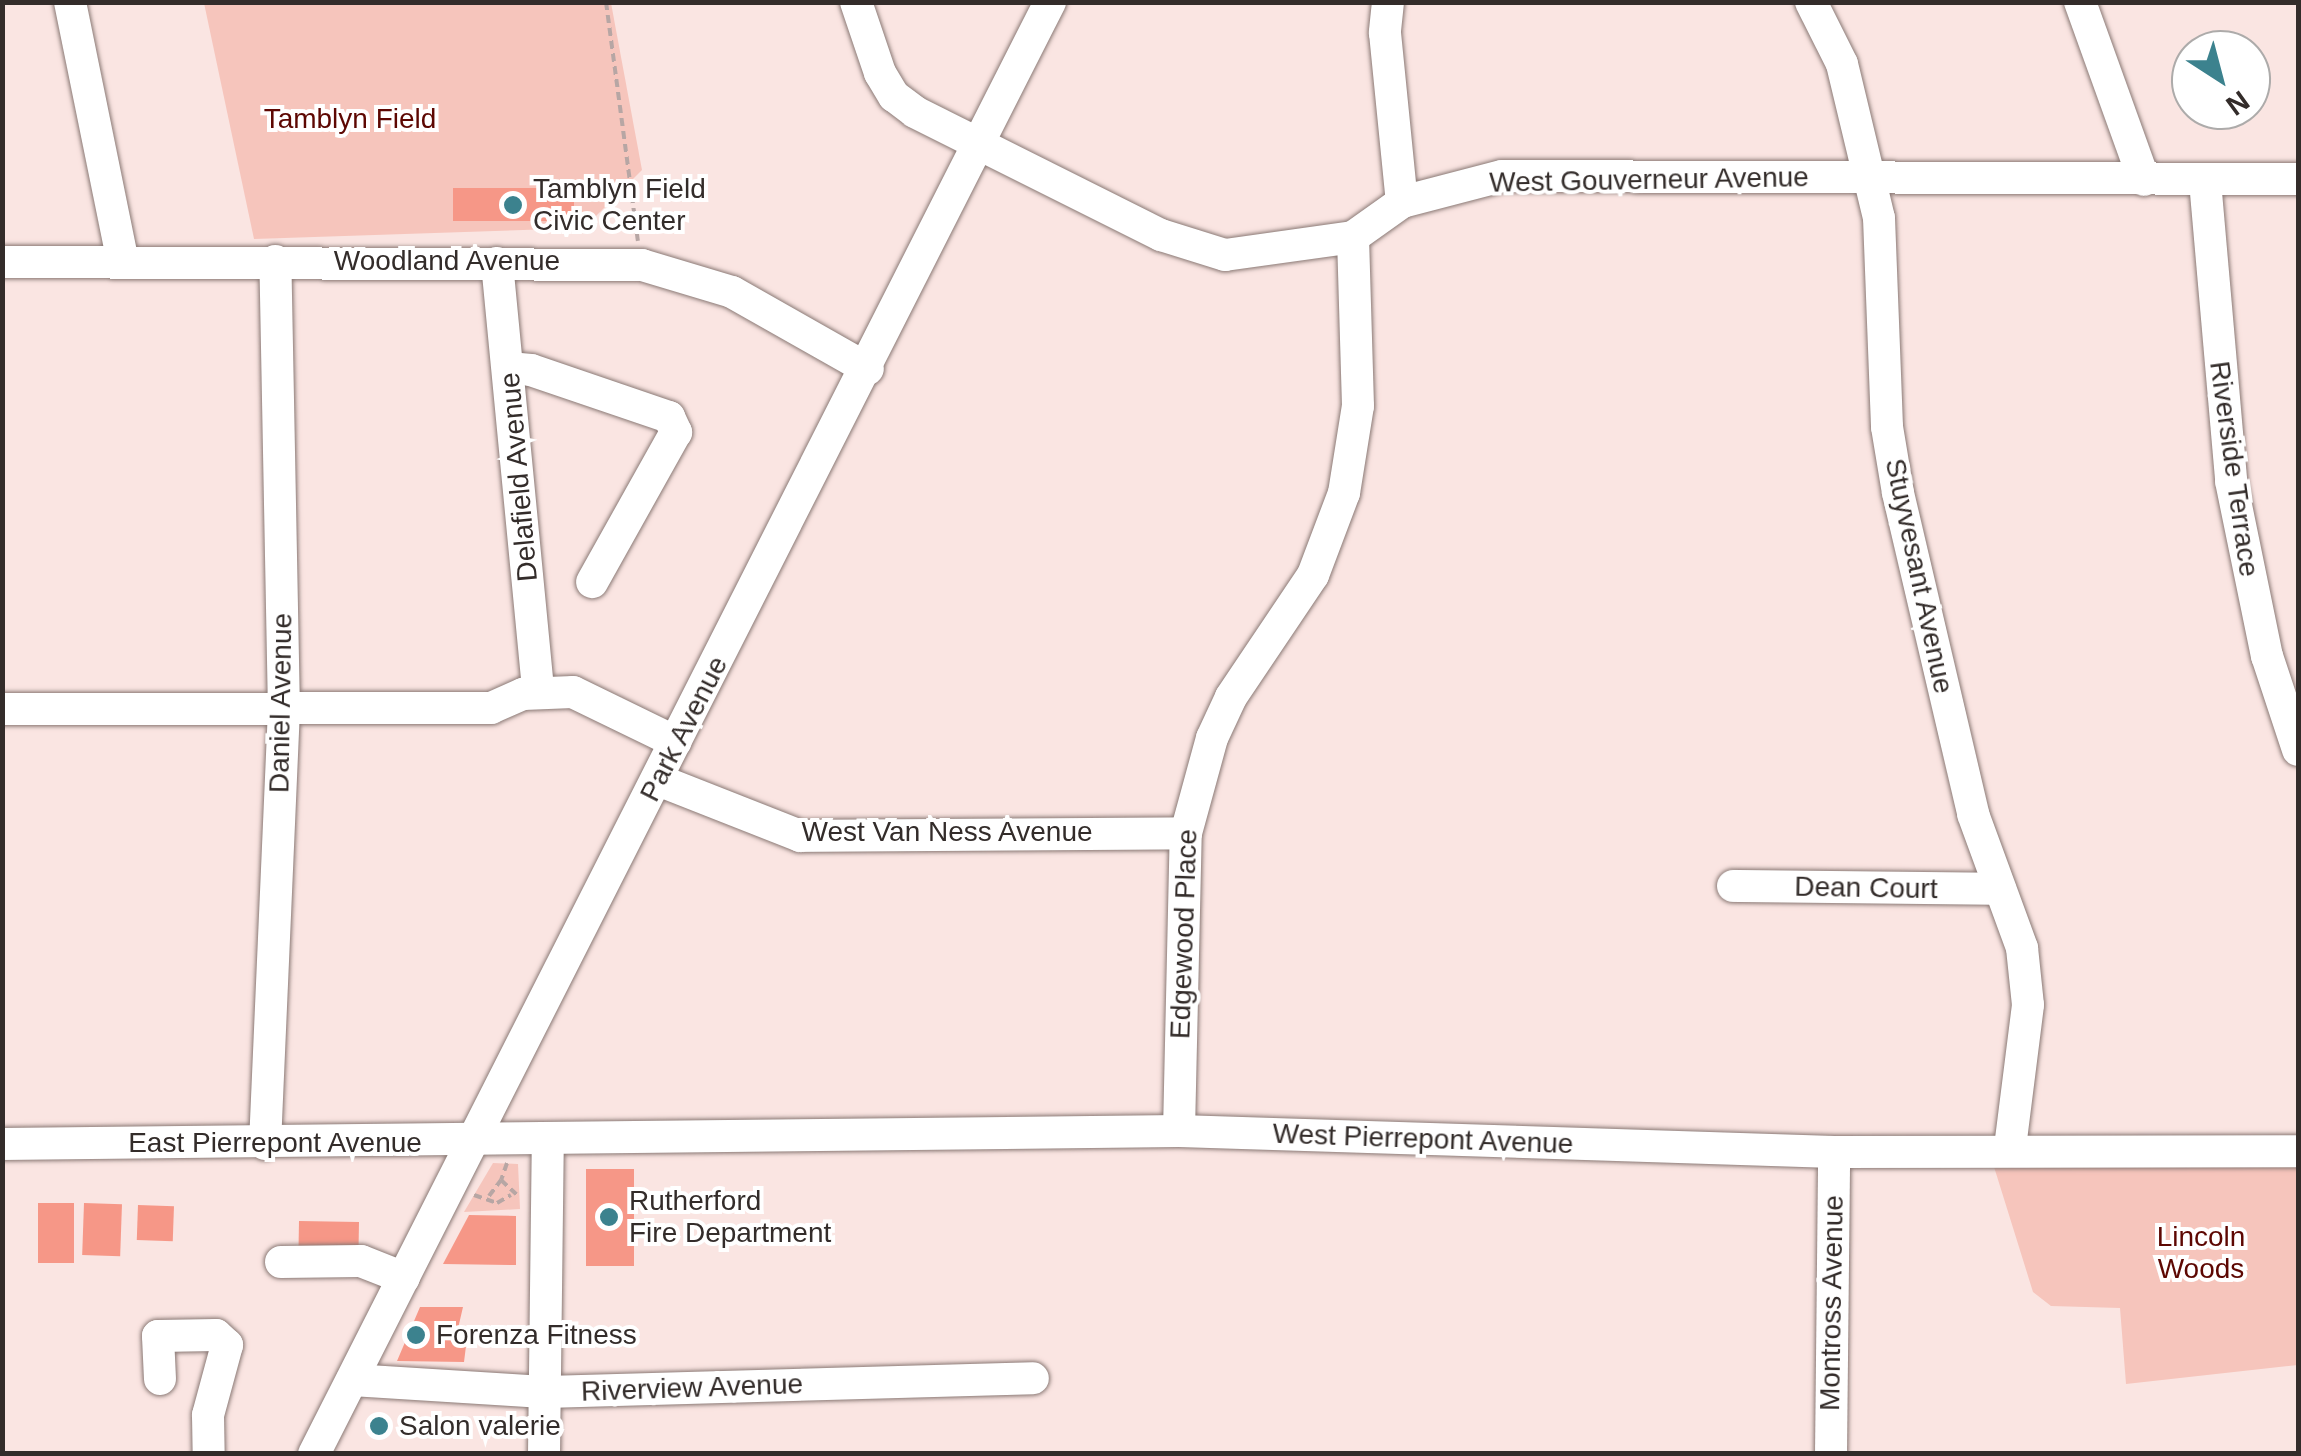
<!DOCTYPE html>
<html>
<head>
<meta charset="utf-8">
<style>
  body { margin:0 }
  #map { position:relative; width:2301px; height:1456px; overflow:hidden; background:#fae5e2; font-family:Arial,sans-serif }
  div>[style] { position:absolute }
  .green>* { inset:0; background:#f6c5bc }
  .building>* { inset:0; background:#f69787; transform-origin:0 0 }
  .path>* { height:4px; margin-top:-2px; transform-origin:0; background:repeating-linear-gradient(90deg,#b7a6a4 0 8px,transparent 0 13px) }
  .roads { filter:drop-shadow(0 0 2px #8a7975) drop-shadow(0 0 2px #8a7975) }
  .minor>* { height:32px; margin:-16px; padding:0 16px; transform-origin:16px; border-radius:16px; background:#fff }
  .dots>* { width:28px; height:28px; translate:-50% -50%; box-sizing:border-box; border:5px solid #fff; border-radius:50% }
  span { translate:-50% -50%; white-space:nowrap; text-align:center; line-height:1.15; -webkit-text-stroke:8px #fff; paint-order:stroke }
  .park-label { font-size:28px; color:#5d0702 }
  .street-label { font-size:28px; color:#332c2a }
  .poi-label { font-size:28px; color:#332c2a }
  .left { translate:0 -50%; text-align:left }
  .frame { position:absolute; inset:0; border:5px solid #332c2a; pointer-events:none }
  .north { position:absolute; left:2171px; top:30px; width:100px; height:100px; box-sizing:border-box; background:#fff; border:2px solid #adabaa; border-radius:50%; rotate:144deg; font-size:28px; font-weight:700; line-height:40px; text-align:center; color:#332c2a }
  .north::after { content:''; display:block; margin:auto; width:35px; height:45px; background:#3c828e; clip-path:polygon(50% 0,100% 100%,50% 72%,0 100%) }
</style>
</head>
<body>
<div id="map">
  <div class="green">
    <div style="clip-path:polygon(204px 3px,611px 3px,642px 170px,584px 228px,254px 239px)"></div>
    <div style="clip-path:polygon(1990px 1154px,2298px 1160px,2298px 1365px,2126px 1384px,2120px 1308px,2051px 1306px,2033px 1292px)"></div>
    <div style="clip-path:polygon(493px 1163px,518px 1164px,520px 1209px,464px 1212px)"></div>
  </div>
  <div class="building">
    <div style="left:453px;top:188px;width:121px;height:33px"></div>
    <div style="left:586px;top:1169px;width:48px;height:97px"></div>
    <div style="left:38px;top:1203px;width:36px;height:60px"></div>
    <div style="left:84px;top:1203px;width:38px;height:52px;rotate:2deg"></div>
    <div style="left:138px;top:1205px;width:36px;height:35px;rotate:2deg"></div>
    <div style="clip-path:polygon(469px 1215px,516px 1216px,516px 1265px,443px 1264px)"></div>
    <div style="left:299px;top:1221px;width:60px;height:28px;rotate:1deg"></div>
    <div style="clip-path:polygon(420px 1307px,463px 1307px,456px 1337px,467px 1338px,464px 1362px,397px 1361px)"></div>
  </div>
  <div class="path">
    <div style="left:606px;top:2px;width:241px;rotate:82.4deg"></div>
    <div style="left:507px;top:1163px;width:18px;rotate:109deg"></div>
    <div style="left:501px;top:1180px;width:25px;rotate:43deg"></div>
    <div style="left:474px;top:1195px;width:24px;rotate:19deg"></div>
    <div style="left:497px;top:1203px;width:16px;rotate:-30deg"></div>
    <div style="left:489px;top:1196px;width:20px;rotate:-53deg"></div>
  </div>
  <div class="roads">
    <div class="minor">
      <div style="left:70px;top:2px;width:265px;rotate:78.5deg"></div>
      <div style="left:856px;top:2px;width:75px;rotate:71.3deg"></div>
      <div style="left:880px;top:73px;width:27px;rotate:59deg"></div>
      <div style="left:894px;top:96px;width:26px;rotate:37deg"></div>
      <div style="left:915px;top:112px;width:275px;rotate:26.6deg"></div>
      <div style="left:1161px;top:235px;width:67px;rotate:17.4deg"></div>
      <div style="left:1225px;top:255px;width:129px;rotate:-8deg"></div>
      <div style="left:1353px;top:237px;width:60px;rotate:-35.5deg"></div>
      <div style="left:1402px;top:202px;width:103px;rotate:-14.6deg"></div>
      <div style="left:1502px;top:176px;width:796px;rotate:0.22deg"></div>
      <div style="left:1388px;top:2px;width:31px;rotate:96deg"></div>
      <div style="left:1385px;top:33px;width:170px;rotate:84.3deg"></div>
      <div style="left:1811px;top:2px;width:69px;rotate:63.4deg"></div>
      <div style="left:1842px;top:64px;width:158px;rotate:76.5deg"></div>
      <div style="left:1879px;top:218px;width:209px;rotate:87.8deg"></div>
      <div style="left:1887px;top:427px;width:67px;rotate:80.5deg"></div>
      <div style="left:1898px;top:493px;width:330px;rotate:76.8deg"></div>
      <div style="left:1973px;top:814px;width:143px;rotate:69.9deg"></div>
      <div style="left:2022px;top:948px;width:57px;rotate:84deg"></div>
      <div style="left:2028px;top:1005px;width:144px;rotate:97.2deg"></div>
      <div style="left:2080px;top:2px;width:189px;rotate:70.2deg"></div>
      <div style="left:2205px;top:181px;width:301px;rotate:85deg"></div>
      <div style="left:2231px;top:481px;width:179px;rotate:78.4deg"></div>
      <div style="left:2267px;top:656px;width:99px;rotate:71.7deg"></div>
      <div style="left:2px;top:262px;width:640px;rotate:0.27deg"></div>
      <div style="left:642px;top:265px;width:94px;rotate:16.7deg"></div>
      <div style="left:732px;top:292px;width:156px;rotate:29.5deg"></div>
      <div style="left:497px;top:263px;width:431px;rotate:84.5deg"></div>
      <div style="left:509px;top:368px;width:22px;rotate:5deg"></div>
      <div style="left:531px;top:370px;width:146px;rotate:18.8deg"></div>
      <div style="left:669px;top:417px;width:17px;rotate:65deg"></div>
      <div style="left:676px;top:432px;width:172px;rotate:119.2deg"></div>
      <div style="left:2px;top:709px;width:489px;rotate:-0.1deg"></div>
      <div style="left:491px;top:708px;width:35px;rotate:-24deg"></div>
      <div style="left:523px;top:694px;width:50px;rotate:-2.3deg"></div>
      <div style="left:573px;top:692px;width:114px;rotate:25.9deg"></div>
      <div style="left:658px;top:780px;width:153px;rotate:21.5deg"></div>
      <div style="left:800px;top:836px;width:386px;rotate:-0.4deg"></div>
      <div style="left:1733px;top:886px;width:267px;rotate:0.6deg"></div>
      <div style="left:1179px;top:1131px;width:298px;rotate:-88.7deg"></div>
      <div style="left:1186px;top:833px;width:98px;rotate:-74.7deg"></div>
      <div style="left:1212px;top:738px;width:45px;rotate:-65.1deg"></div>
      <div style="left:1231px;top:697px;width:147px;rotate:-56.1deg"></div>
      <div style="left:1313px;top:575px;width:88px;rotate:-69.3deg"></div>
      <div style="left:1344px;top:493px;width:88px;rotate:-80.9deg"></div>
      <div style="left:1358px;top:406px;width:169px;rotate:-91.7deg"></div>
      <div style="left:2px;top:1144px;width:1177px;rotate:-0.63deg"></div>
      <div style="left:1179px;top:1131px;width:655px;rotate:1.84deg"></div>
      <div style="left:1834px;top:1152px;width:464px;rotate:-0.1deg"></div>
      <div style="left:265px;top:1144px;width:432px;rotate:-87.5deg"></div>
      <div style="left:284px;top:712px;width:451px;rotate:-91.1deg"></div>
      <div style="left:281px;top:1262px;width:80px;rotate:-0.7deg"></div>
      <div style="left:361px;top:1261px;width:46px;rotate:21.6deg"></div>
      <div style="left:160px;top:1379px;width:43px;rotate:-92.7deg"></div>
      <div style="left:158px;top:1336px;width:58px;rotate:-1deg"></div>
      <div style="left:216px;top:1335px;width:15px;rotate:42deg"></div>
      <div style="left:227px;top:1345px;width:73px;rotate:105.2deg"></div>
      <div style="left:208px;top:1415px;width:39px;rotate:89deg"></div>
      <div style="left:352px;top:1380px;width:192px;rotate:3.6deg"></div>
      <div style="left:544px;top:1392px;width:489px;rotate:-1.6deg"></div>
      <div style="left:314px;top:1454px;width:1628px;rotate:-63.12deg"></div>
      <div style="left:544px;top:1454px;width:315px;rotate:-89.3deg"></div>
      <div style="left:1831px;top:1454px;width:302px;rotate:-89.4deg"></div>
    </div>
  </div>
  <div class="dots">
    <div style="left:513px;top:205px;background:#3c828e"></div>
    <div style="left:609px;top:1217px;background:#3c828e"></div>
    <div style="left:416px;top:1335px;background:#3c828e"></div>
    <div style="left:379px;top:1426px;background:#3c828e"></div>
  </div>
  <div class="park-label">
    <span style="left:350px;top:119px">Tamblyn Field</span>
    <span style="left:2201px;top:1253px">Lincoln<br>Woods</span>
  </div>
  <div class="street-label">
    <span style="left:1649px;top:180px;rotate:-1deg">West Gouverneur Avenue</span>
    <span style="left:447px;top:261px">Woodland Avenue</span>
    <span style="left:2234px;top:469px;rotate:82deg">Riverside Terrace</span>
    <span style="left:519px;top:477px;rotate:-95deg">Delafield Avenue</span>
    <span style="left:1919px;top:576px;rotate:78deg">Stuyvesant Avenue</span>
    <span style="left:281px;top:703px;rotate:-89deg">Daniel Avenue</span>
    <span style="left:684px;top:729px;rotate:-63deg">Park Avenue</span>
    <span style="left:947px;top:832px">West Van Ness Avenue</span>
    <span style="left:1866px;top:888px;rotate:1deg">Dean Court</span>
    <span style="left:1184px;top:934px;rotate:-88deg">Edgewood Place</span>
    <span style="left:1423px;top:1139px;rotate:2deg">West Pierrepont Avenue</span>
    <span style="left:275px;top:1143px">East Pierrepont Avenue</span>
    <span style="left:1832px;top:1303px;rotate:-89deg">Montross Avenue</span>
    <span style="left:692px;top:1388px;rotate:-2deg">Riverview Avenue</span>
  </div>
  <div class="poi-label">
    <span class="left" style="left:533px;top:205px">Tamblyn Field<br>Civic Center</span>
    <span class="left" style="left:629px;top:1217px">Rutherford<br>Fire Department</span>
    <span class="left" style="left:436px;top:1335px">Forenza Fitness</span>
    <span class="left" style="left:399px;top:1426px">Salon valerie</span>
  </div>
  <div class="frame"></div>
  <div class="north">N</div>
</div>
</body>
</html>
